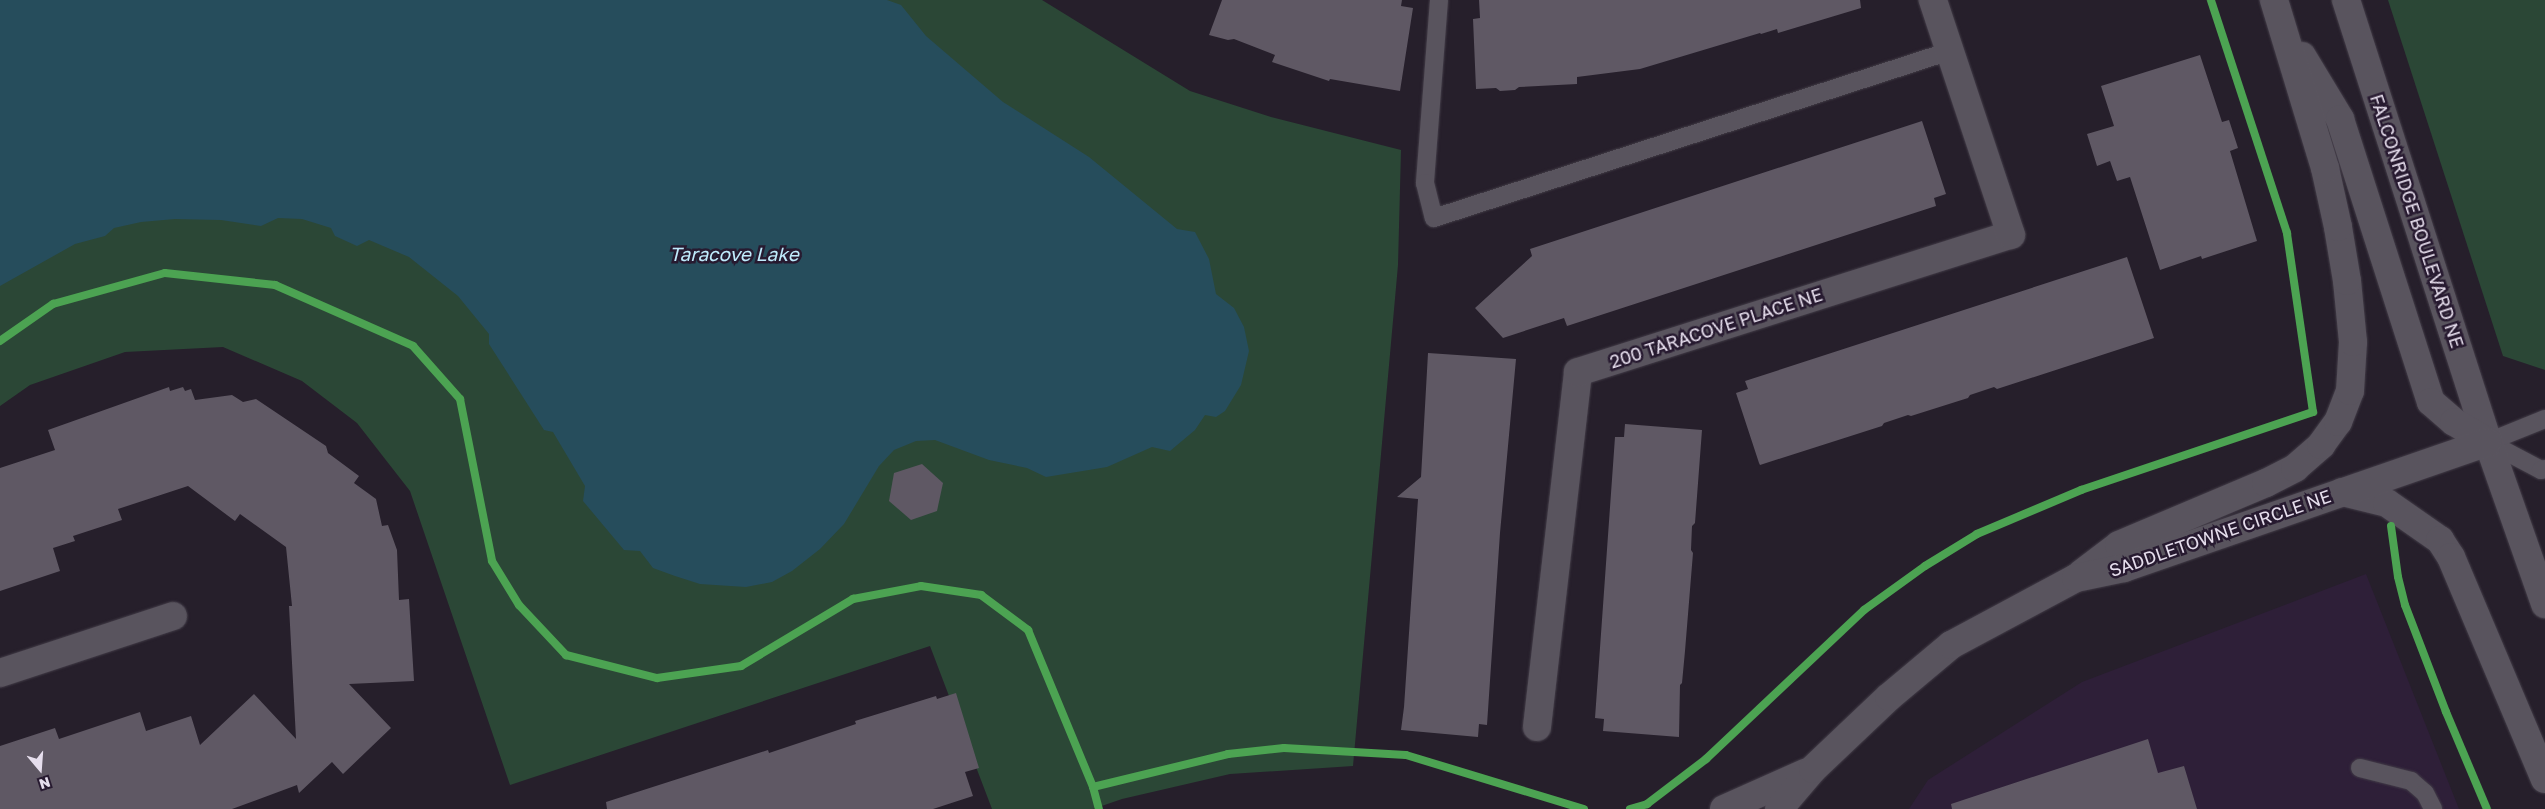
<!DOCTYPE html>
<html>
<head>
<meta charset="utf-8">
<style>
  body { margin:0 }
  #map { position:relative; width:2545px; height:809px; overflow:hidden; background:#261f2b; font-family:"Golos Text",sans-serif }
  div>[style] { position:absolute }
  .built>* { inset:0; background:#2e1f38 }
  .green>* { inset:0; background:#2b4736 }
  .water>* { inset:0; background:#264d5c }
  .building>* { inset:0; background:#5f5864 }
  .roads { filter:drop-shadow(0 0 1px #423c47) drop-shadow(0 0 1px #423c47) }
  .lane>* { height:18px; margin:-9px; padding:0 9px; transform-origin:9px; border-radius:9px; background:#59545e }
  .street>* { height:28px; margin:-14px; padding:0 14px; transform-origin:14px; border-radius:14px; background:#59545e }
  .secondary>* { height:28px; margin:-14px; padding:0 14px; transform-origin:14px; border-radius:14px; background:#59545e }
  .cycleway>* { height:8px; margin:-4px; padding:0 4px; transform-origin:4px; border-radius:4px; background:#4ca352 }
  span { translate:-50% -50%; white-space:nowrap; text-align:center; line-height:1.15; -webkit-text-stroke:5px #271a30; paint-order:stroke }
  .street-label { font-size:18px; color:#e6deed }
  .water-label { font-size:19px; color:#bfebfc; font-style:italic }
  .north { position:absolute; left:15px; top:744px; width:50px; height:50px; -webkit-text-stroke:4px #271a30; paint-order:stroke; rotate:162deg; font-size:14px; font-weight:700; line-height:20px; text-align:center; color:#e6deed }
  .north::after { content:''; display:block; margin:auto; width:18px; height:22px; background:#e6deed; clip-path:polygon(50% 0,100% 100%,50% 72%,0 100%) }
</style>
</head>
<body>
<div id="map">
  <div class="built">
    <div style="clip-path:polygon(2366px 574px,2459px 809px,1909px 809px,1928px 780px,2082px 682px)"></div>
  </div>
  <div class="green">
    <div style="clip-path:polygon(0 0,1042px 0,1190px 91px,1271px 117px,1401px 150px,1398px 265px,1353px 766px,1230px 774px,1122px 799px,1093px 809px,992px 809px,930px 646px,510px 785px,410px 491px,357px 423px,302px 381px,223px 347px,125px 352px,30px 385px,0 406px)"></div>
    <div style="clip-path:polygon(2388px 0,2545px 0,2545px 370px,2503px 356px)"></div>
  </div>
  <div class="water">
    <div style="clip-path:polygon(0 0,887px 0,901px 5px,926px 36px,1003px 102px,1089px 157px,1177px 229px,1195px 232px,1209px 259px,1216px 294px,1234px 308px,1244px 327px,1249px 351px,1241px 385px,1225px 411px,1216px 417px,1205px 415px,1195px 430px,1170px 451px,1152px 447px,1107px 467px,1046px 477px,1027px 468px,989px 460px,935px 440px,916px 441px,894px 450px,879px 466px,844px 524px,820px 549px,792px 571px,772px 582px,746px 587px,700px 584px,675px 576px,653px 568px,640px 551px,624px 550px,583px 501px,585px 486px,553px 432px,544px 430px,489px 344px,489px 334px,458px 296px,409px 257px,369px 240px,357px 246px,335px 236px,331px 228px,302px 219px,278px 218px,261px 226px,221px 220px,175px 219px,141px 222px,114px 228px,105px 236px,75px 244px,0 286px)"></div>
  </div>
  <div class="building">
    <div style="clip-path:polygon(1222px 0,1402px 0,1401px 6px,1413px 8px,1400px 91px,1330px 79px,1329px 81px,1272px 62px,1275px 55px,1234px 39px,1228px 40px,1209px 35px)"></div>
    <div style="clip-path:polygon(1479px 0,1860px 0,1861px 8px,1778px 33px,1777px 29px,1761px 34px,1760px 33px,1640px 69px,1577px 77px,1577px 84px,1519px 87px,1515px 90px,1500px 91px,1496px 88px,1476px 89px,1473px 19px,1480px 18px)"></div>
    <div style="clip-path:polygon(2200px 55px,2222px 122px,2229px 120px,2238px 148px,2230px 151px,2257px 241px,2202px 259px,2201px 256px,2160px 270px,2130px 177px,2117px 181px,2110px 161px,2097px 166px,2087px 134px,2114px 126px,2101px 86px)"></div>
    <div style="clip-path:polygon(1922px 121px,1946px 194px,1934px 198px,1936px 206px,1567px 326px,1564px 318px,1503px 338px,1475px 308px,1532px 256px,1530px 249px)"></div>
    <div style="clip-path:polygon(2127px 257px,2154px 338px,1997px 389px,1994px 387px,1970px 395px,1968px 398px,1911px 416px,1908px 415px,1884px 423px,1882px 426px,1760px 465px,1759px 463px,1736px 393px,1748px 389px,1745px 381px)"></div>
    <div style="clip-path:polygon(1428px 353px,1516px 359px,1500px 533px,1487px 725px,1479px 724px,1478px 737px,1401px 730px,1404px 707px,1418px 499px,1397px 497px,1421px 477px)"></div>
    <div style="clip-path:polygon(169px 387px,170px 391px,183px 387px,185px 391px,191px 389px,195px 400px,232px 395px,243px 402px,256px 399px,326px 446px,328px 453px,359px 476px,354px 483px,376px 499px,382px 526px,388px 525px,397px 550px,399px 600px,409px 599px,414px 681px,349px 684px,391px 728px,343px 774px,332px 762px,299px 793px,297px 785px,232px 809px,0 809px,0 746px,55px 728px,59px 739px,140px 712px,146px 731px,191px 716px,200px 745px,254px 694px,296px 739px,289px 606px,292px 606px,286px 547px,240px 514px,235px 521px,188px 486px,118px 509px,122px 520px,73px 536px,75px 541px,53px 548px,60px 571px,0 591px,0 468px,55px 450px,48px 430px)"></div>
    <div style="clip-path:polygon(1625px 424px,1702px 430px,1695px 523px,1692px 526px,1691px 550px,1693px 553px,1685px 651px,1682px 683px,1680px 685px,1679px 737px,1603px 731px,1604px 719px,1595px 718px,1615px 437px,1624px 437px)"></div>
    <div style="clip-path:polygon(922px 464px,943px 483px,937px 511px,911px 520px,889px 501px,894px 473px)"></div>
    <div style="clip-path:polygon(956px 693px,979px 768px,965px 772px,973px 796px,933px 809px,607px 809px,606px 802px,768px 750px,769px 753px,856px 724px,855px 721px,936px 696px,937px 699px)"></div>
    <div style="clip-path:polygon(2148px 739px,2158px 773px,2184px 766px,2197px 809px,1952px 809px,1951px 804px)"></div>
  </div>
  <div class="roads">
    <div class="lane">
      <div style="left:1439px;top:0;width:184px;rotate:94.4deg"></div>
      <div style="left:1425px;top:183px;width:36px;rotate:76deg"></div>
      <div style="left:1434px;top:218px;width:542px;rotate:-17.93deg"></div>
      <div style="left:2488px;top:442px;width:60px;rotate:27.8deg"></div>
      <div style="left:2541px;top:470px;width:4px;rotate:-14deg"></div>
      <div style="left:2488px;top:442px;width:61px;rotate:-22deg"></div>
      <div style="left:2360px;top:768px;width:53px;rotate:14.3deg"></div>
      <div style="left:2411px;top:781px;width:18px;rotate:41deg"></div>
      <div style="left:2425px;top:793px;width:18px;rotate:63deg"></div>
    </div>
    <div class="street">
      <div style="left:0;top:673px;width:182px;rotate:-18.2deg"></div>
      <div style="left:1537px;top:727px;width:357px;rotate:-83.4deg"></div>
      <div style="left:1578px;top:372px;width:454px;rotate:-17.6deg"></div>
      <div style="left:2011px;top:235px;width:248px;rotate:-108.4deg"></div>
    </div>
    <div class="secondary">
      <div style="left:2346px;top:0;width:464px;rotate:72.2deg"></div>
      <div style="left:2488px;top:442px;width:172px;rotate:70.6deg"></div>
      <div style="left:2302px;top:56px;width:74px;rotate:58.9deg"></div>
      <div style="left:2340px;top:119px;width:297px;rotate:72.2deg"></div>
      <div style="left:2431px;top:402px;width:30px;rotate:41deg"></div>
      <div style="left:2454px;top:422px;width:39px;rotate:30deg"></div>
      <div style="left:2342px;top:492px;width:46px;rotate:13.7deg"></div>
      <div style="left:2387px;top:503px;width:65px;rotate:34.9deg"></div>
      <div style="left:2440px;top:540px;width:20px;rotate:57deg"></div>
      <div style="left:2451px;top:557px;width:241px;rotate:67.1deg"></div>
      <div style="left:2081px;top:574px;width:48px;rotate:-37.3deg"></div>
      <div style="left:2119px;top:545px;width:160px;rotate:-22.9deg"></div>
      <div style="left:2266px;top:483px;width:33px;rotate:-27deg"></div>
      <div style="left:2295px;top:468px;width:35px;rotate:-41deg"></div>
      <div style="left:2321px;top:445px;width:29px;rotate:-54deg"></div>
      <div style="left:2338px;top:422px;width:33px;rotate:-69deg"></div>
      <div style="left:2350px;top:391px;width:49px;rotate:-86.5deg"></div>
      <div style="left:2353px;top:342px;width:61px;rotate:-95.6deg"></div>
      <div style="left:2347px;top:281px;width:55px;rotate:-99.5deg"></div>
      <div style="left:2338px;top:227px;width:60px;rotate:-102.4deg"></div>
      <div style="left:2325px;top:168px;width:176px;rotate:-106.9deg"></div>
      <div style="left:1724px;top:809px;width:89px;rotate:-24deg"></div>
      <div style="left:1779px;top:809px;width:52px;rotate:-49.6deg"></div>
      <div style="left:1813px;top:769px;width:105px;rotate:-43.5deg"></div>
      <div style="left:1889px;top:697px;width:81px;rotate:-40deg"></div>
      <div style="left:1951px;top:645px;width:142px;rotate:-28.2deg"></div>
      <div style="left:2076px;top:578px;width:49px;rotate:-11.8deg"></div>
      <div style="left:2124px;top:568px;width:385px;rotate:-19.1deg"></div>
    </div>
  </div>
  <div class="cycleway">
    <div style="left:0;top:341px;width:65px;rotate:-34.9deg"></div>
    <div style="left:53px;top:304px;width:116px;rotate:-15.5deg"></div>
    <div style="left:165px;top:273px;width:111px;rotate:6.2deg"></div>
    <div style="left:275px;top:285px;width:151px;rotate:23.8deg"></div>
    <div style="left:413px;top:346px;width:71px;rotate:48.4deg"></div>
    <div style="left:460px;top:399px;width:165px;rotate:78.8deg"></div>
    <div style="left:492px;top:561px;width:52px;rotate:58.5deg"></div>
    <div style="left:519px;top:605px;width:69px;rotate:46.8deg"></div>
    <div style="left:566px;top:655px;width:94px;rotate:14.2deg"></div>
    <div style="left:657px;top:678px;width:85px;rotate:-8.1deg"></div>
    <div style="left:741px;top:666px;width:131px;rotate:-30.9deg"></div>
    <div style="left:853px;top:599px;width:69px;rotate:-10.8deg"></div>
    <div style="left:921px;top:586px;width:61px;rotate:8.5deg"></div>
    <div style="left:981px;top:595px;width:59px;rotate:36.7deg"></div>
    <div style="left:1028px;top:630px;width:170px;rotate:67.5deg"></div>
    <div style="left:1093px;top:787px;width:23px;rotate:75deg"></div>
    <div style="left:2391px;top:526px;width:51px;rotate:82.2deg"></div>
    <div style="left:2398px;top:577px;width:29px;rotate:76deg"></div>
    <div style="left:2405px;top:605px;width:115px;rotate:69deg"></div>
    <div style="left:2446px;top:712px;width:105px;rotate:67.1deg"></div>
    <div style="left:1093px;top:787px;width:139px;rotate:-13.7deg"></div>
    <div style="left:1228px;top:754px;width:56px;rotate:-6.1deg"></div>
    <div style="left:1284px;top:748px;width:122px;rotate:3.3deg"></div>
    <div style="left:1406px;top:755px;width:186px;rotate:16.9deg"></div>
    <div style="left:1630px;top:809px;width:18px;rotate:-16deg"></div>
    <div style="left:1647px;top:804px;width:74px;rotate:-37.3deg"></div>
    <div style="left:1706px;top:759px;width:217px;rotate:-43.3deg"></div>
    <div style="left:1864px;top:610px;width:75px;rotate:-35.8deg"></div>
    <div style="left:1925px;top:566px;width:61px;rotate:-31.6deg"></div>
    <div style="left:1977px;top:534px;width:113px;rotate:-22.9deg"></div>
    <div style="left:2081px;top:490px;width:245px;rotate:-18.6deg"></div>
    <div style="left:2313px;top:412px;width:181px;rotate:-98.3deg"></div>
    <div style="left:2287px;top:233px;width:245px;rotate:-108.1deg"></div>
  </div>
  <div class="street-label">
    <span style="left:2417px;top:221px;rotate:72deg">FALCONRIDGE BOULEVARD NE</span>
    <span style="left:1716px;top:328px;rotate:-18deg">200 TARACOVE PLACE NE</span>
    <span style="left:2220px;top:533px;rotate:-19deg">SADDLETOWNE CIRCLE NE</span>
  </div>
  <div class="water-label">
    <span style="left:734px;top:254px">Taracove Lake</span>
  </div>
  <div class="north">N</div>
</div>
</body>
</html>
